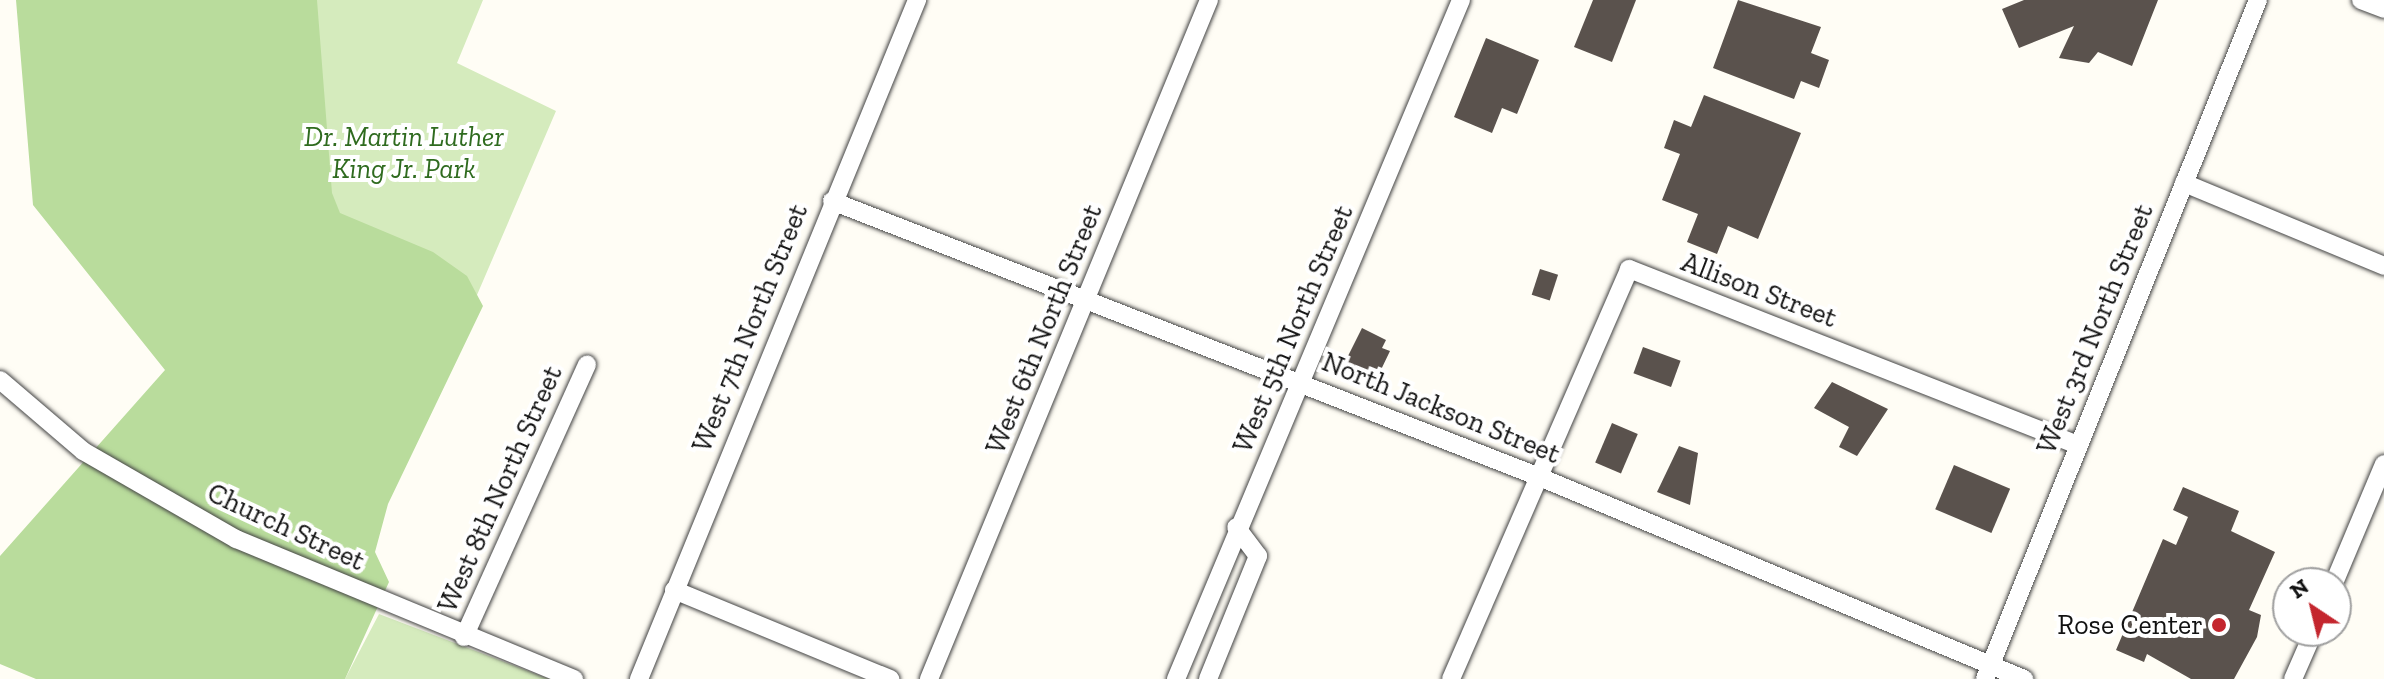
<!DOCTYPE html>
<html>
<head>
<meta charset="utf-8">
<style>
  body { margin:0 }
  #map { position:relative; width:2384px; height:679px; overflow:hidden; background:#fffdf5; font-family:"Zilla Slab",serif }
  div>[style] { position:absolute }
  .green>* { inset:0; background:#d5ebbd }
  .forest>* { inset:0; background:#b9dc9c }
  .building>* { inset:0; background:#5a524d; transform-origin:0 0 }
  .roads { filter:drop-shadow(0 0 2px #444) drop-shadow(0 0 2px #444) }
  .minor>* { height:18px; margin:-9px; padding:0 9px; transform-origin:9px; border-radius:9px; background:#fff }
  .dots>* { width:22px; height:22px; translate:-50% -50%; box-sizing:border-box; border:4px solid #fff; border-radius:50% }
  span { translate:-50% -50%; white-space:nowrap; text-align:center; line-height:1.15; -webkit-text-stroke:8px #fff; paint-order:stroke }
  .park-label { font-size:28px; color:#2f6b1f; font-style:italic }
  .street-label { font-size:28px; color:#111 }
  .poi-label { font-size:28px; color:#111 }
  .right { translate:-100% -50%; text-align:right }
  .north { position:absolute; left:2272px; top:567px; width:80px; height:80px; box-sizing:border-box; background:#fff; border:2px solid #a0a0a0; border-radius:50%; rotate:325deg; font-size:22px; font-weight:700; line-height:32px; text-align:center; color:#111 }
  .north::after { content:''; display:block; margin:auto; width:28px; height:36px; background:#c4262e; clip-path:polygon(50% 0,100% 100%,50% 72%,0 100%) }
</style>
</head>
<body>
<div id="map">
  <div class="green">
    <div style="clip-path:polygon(295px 0,483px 0,457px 63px,556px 111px,477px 295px,302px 223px)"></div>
    <div style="clip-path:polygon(379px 614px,549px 679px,345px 679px)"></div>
  </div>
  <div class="forest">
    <div style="clip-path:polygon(16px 0,317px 0,332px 193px,340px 213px,433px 252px,467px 276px,483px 306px,388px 504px,375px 552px,389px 582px,345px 679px,36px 679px,0 664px,0 556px,165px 370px,33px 205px)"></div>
  </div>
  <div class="building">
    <div style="clip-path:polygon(1593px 0,1636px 0,1612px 62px,1574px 47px)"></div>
    <div style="clip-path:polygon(1738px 0,1821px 27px,1811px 53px,1829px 60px,1819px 88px,1801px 81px,1794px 99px,1713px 68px)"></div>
    <div style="clip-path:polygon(2024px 0,2158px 0,2132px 66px,2098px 52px,2089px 63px,2059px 58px,2074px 26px,2019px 48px,2002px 9px)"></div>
    <div style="clip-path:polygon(1486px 38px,1539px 60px,1517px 114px,1502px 108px,1492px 133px,1454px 117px)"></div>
    <div style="clip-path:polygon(1704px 95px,1801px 133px,1758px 239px,1728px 226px,1717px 254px,1687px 242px,1698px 214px,1662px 200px,1680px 154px,1664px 148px,1674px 120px,1691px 127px)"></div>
    <div style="left:1540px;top:269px;width:19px;height:27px;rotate:18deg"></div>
    <div style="clip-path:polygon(1362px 328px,1386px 340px,1382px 348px,1390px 351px,1378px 376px,1344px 364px)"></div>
    <div style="left:1643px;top:347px;width:40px;height:28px;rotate:20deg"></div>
    <div style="clip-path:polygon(1832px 382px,1888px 409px,1857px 456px,1839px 447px,1849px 427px,1814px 408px)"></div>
    <div style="left:1612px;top:423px;width:28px;height:43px;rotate:23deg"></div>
    <div style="clip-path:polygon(1679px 446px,1698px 453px,1690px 505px,1657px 492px)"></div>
    <div style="left:1954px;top:465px;width:61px;height:48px;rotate:23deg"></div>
    <div style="clip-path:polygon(2183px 487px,2239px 511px,2231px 531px,2275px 552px,2249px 610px,2261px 615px,2257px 637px,2234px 679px,2191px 679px,2147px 654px,2144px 662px,2116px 650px,2163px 539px,2176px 545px,2188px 517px,2173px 510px)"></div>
  </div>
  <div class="roads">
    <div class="minor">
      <div style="left:2361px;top:0;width:25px;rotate:21deg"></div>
      <div style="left:2184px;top:183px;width:217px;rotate:22.5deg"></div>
      <div style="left:832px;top:201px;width:757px;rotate:21.31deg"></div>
      <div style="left:1537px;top:476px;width:528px;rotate:22.63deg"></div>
      <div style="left:0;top:380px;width:109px;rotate:40.5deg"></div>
      <div style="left:83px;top:451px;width:177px;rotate:29.9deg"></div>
      <div style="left:236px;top:539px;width:366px;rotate:22.5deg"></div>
      <div style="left:2334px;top:583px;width:129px;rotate:-67.2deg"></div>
      <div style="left:674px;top:590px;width:234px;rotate:22.4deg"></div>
      <div style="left:464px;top:637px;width:299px;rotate:-65.7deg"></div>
      <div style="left:639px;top:679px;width:734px;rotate:-67.73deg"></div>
      <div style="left:929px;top:679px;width:734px;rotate:-67.59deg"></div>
      <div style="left:1176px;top:679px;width:736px;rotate:-67.23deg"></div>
      <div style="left:1208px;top:679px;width:133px;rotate:-67.9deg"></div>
      <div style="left:1258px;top:556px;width:36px;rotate:-127deg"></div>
      <div style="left:1451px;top:679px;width:447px;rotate:-66.5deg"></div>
      <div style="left:1629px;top:269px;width:483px;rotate:21.4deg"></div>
      <div style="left:1985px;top:679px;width:732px;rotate:-68.1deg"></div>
      <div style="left:2293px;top:679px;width:52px;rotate:-66.4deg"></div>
    </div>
  </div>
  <div class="dots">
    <div style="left:2219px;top:625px;background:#c4262e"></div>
  </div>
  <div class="park-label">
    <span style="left:404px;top:153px">Dr. Martin Luther<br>King Jr. Park</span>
  </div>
  <div class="street-label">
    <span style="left:1759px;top:290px;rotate:21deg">Allison Street</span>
    <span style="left:750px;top:328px;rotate:-68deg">West 7th North Street</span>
    <span style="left:1044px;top:329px;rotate:-68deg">West 6th North Street</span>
    <span style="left:1293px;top:329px;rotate:-67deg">West 5th North Street</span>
    <span style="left:2095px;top:329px;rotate:-68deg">West 3rd North Street</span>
    <span style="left:1441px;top:408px;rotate:22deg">North Jackson Street</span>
    <span style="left:500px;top:489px;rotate:-66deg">West 8th North Street</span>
    <span style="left:286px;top:527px;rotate:25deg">Church Street</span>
  </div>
  <div class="poi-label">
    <span class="right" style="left:2203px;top:625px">Rose Center</span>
  </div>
  <div class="north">N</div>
</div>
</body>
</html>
